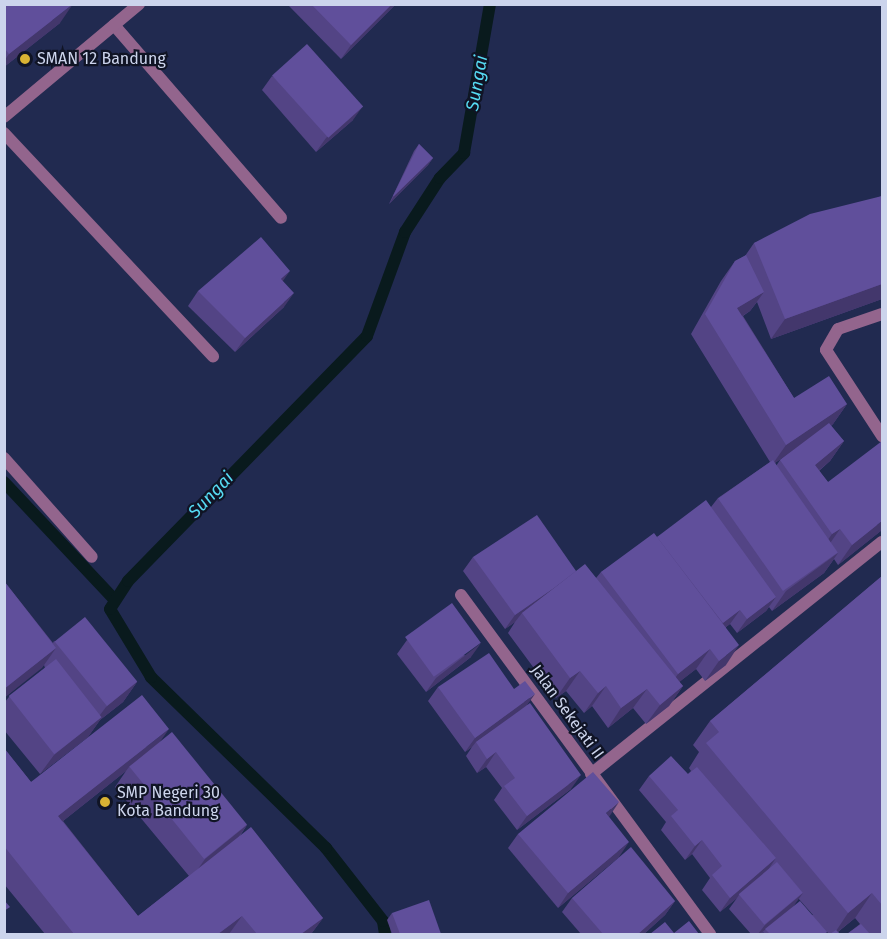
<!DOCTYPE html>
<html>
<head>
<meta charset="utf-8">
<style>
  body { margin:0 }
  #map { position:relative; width:887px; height:939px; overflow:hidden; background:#212a50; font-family:"Fira Sans",sans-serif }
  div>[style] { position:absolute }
  .stream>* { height:12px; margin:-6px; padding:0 6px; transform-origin:6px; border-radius:6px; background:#091a1d }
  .service>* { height:12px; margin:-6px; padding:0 6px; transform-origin:6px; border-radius:6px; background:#93658d }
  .minor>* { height:12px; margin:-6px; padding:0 6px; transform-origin:6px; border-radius:6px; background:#93658d }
  .wall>* { inset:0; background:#534485 }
  .shaded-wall>* { inset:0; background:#43376c }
  .building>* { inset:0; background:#604f9b; transform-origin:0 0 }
  .dots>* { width:16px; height:16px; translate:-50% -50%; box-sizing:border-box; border:3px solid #101425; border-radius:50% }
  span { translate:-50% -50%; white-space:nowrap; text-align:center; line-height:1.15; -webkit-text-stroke:4.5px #101425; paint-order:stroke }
  .poi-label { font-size:16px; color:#ccd4ec }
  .left { translate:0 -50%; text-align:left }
  .street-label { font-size:16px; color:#ccd4ec }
  .water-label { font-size:18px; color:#56dbf3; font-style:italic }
  .frame { position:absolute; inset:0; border:6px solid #ccd4ec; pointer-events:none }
</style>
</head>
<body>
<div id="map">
  <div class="stream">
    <div style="left:4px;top:482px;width:159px;rotate:46.8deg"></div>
    <div style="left:385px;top:934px;width:13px;rotate:-99deg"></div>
    <div style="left:383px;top:921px;width:93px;rotate:-128deg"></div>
    <div style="left:326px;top:848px;width:245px;rotate:-135.7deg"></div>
    <div style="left:151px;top:677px;width:79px;rotate:-121.1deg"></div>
    <div style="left:110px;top:609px;width:33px;rotate:-57deg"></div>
    <div style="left:128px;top:581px;width:342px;rotate:-45.7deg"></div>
    <div style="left:367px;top:336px;width:111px;rotate:-69.9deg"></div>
    <div style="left:405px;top:232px;width:64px;rotate:-57.1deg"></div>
    <div style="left:440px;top:178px;width:35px;rotate:-46deg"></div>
    <div style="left:464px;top:153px;width:151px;rotate:-80.1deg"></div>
  </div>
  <div class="service">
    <div style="left:882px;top:314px;width:46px;rotate:161.2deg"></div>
    <div style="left:838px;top:329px;width:24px;rotate:120deg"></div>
    <div style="left:826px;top:350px;width:103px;rotate:56.9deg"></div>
  </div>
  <div class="minor">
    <div style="left:114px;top:25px;width:255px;rotate:49.1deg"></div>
    <div style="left:4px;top:117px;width:176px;rotate:-39.9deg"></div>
    <div style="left:4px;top:133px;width:306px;rotate:46.9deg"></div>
    <div style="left:4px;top:458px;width:132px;rotate:48.4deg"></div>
    <div style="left:461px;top:595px;width:421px;rotate:53.7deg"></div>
    <div style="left:591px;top:774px;width:372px;rotate:-38.6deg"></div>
  </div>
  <div class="wall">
    <div style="clip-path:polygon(4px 4px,60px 23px,4px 67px)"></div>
    <div style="clip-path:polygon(290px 4px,396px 4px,341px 59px,289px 6px)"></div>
    <div style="clip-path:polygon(272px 76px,353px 120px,316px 152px,262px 90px)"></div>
    <div style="clip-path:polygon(419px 144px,433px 158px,428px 165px,389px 204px,414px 151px)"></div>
    <div style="clip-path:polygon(evenodd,882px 196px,882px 299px,771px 339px,757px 302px,750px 311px,743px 316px,794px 398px,847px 404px,833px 424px,831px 426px,844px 441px,830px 461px,819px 471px,828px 482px,882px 530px,838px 565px,834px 559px,824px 573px,772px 611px,769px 607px,766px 611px,737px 633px,730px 624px,726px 627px,726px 665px,705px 681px,696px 669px,679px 682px,683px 686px,669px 706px,646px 724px,633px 708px,608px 728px,592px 706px,584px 713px,566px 691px,556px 698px,508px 633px,515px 622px,505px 629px,463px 571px,473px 557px,576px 571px,596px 578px,601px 572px,657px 537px,711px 507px,718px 498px,770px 462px,691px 334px,721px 281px,735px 261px,745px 256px,754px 243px,882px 196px,790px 452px,780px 460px,776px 466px,775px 463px,790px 452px)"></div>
    <div style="clip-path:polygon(283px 281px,284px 307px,235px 352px,188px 306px,198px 291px)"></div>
    <div style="clip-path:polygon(evenodd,882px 576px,882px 934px,847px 934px,860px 924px,855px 918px,838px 932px,840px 934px,829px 934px,827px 932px,825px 934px,762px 934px,764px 932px,760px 934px,751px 934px,729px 909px,737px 898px,720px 912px,702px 890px,710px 878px,692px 854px,685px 860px,661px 830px,666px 822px,639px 790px,649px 776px,688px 774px,691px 771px,689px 768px,699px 752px,693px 745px,710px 721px,882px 576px,798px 898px,813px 915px,780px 918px,793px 907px,798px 898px)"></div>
    <div style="clip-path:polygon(4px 581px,53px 643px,54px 641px,137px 682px,123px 702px,100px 720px,88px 737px,40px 774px,4px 730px,4px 703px,9px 697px,45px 668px,44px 665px,4px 698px)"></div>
    <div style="clip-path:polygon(407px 640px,471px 657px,426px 692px,397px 654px)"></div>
    <div style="clip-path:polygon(438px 687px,514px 689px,527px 705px,571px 789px,517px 830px,494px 800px,502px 788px,486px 767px,477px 773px,466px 756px,472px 747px,465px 752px,428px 701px)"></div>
    <div style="clip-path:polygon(evenodd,159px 743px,247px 825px,240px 836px,323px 918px,311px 934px,45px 934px,4px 884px,4px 748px,31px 782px,159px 743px,126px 771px,115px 787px,189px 876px,138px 916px,63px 821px,126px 771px)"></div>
    <div style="clip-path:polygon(609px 817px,619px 857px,558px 908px,508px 848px,518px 834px)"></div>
    <div style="clip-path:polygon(572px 898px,675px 901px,665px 915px,644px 934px,581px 934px,562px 912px)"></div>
    <div style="clip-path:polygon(392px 913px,441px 934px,392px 934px,387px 920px)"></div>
  </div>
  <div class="shaded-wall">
    <div style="clip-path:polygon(73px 4px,60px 23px,4px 67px,4px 61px,9px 54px)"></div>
    <div style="clip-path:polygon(392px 4px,396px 4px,341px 59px,351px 45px)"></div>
    <div style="clip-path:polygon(363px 106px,353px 120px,316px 152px,326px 138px)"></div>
    <div style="clip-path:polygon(433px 158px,428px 165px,389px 204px,394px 196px)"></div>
    <div style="clip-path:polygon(290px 271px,280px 285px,281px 279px)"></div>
    <div style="clip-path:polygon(882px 284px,882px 299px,771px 339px,785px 319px)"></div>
    <div style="clip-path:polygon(764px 292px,750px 311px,723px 328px,737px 308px)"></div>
    <div style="clip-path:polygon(294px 293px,284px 307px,235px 352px,245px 338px)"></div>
    <div style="clip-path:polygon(847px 404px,833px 424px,772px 465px,786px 445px)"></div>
    <div style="clip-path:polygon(844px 441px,830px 461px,801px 485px,815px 465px)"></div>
    <div style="clip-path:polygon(882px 521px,882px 530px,838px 565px,852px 545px)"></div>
    <div style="clip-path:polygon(840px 529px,826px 549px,818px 554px,832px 534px)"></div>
    <div style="clip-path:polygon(838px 553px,824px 573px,772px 611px,786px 591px)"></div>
    <div style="clip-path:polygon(576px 572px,522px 613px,515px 622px,505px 629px,515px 615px)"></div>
    <div style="clip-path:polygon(776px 597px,766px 611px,737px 633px,747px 619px)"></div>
    <div style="clip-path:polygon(740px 610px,730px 624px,711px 638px,721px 624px)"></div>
    <div style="clip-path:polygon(481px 643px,471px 657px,426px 692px,436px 678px)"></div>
    <div style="clip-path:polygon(739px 645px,726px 665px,705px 681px,719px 661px)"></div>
    <div style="clip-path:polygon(56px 648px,42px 668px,4px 698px,4px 689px)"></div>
    <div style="clip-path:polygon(710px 649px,696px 669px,664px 694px,678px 674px)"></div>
    <div style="clip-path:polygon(580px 671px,566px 691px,556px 698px,570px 678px)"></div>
    <div style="clip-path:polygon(137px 682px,123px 702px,100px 720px,88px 737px,40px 774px,54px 755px,94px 723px,106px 707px)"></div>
    <div style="clip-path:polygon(606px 686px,592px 706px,584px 713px,598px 693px)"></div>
    <div style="clip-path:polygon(683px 686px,669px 706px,646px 724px,660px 705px)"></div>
    <div style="clip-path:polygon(647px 689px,633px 708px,608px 728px,621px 708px)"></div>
    <div style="clip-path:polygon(535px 694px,525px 708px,476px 742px,472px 747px,465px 752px,475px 738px)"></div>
    <div style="clip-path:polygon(169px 729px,155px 749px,129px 767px,126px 771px,44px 836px,58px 816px)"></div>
    <div style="clip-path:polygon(496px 752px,486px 767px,477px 773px,487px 759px)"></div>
    <div style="clip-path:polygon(581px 775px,571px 789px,517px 830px,527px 816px)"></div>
    <div style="clip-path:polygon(619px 802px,609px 817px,606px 813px)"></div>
    <div style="clip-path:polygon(247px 825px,233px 845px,191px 879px,205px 859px)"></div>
    <div style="clip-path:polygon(702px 840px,692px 854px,685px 860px,695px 846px)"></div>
    <div style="clip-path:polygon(629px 842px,619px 857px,558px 908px,568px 893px)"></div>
    <div style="clip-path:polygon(776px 858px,766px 873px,739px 895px,737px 898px,720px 912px,730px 898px)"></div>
    <div style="clip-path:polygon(803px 893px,793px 907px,760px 934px,758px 934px,765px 925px)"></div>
    <div style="clip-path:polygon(872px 893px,855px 918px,835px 934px,834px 934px,848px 913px)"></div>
    <div style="clip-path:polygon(675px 901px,665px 915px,644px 934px,638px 934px)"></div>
    <div style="clip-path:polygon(242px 916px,229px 934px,218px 934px)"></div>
    <div style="clip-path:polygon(323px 918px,311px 934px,301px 934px)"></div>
  </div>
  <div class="building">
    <div style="clip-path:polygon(4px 4px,73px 4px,9px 54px,4px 48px)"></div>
    <div style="clip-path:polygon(311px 4px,392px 4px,351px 45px)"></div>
    <div style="left:307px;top:44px;width:84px;height:47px;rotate:48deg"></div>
    <div style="clip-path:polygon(419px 144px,433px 158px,394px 196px,393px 196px)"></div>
    <div style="clip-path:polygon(882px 196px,882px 284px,785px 319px,754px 243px,810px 214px)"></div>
    <div style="clip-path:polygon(261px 237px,290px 271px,281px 279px,294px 293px,245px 338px,198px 291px)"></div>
    <div style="clip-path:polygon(746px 255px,764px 292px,737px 308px,794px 398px,829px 376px,847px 404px,786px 445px,705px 314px,735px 261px)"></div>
    <div style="clip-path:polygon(829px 423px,844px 441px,815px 465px,828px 482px,882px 441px,882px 521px,852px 545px,840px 529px,832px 534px,780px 460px)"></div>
    <div style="left:773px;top:460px;width:113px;height:67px;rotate:55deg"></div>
    <div style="clip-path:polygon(706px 500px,776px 597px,747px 619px,740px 610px,723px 623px,657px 537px)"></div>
    <div style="clip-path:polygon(537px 515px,576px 571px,554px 588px,515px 615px,473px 557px)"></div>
    <div style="clip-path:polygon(654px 533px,739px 645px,719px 661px,710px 649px,678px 674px,601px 572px)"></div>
    <div style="clip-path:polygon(585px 564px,683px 686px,660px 705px,647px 689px,621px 708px,606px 686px,598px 693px,580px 671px,570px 678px,522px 613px)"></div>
    <div style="clip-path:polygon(882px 576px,882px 905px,872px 893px,848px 913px,706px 743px,719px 732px,710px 721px)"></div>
    <div style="clip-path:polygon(4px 581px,56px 648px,4px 689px)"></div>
    <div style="left:452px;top:603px;width:49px;height:58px;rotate:54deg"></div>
    <div style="left:85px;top:617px;width:83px;height:39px;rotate:51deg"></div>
    <div style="clip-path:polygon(489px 653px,514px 689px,525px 681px,535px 694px,475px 738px,438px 687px)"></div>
    <div style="left:56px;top:659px;width:74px;height:60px;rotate:52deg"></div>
    <div style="clip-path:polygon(142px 695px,169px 729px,58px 816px,138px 916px,251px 827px,323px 918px,301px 934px,257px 934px,242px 916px,218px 934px,74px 934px,4px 846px,4px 748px,31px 782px)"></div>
    <div style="clip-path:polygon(530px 703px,581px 775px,527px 816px,504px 786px,515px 778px,496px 752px,487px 759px,476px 742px)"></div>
    <div style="left:172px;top:732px;width:119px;height:55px;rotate:51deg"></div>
    <div style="clip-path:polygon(671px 756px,688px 774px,697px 767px,776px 858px,730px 898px,712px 875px,722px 866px,702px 840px,695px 846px,671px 816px,678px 810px,649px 776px)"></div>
    <div style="clip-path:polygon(593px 772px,619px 802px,606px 813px,629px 842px,568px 893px,518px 834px)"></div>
    <div style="clip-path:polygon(631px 847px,675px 901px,638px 934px,603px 934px,572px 898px)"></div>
    <div style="left:777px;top:862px;width:40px;height:50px;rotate:50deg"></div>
    <div style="clip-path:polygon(4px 900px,10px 907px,4px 911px)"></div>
    <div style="clip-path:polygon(429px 900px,441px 934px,400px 934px,392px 913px)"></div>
    <div style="clip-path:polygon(800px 901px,827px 932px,824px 934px,770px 934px,765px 929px)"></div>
    <div style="clip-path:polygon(689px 921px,699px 934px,650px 934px,665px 922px,674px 933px)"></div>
    <div style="clip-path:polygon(861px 924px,870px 934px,847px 934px)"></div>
    <div style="clip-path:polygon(836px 930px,840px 934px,830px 934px)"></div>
  </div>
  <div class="dots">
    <div style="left:25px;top:59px;background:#d9b334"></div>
    <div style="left:105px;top:802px;background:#d9b334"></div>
  </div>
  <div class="poi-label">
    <span class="left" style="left:37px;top:59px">SMAN 12 Bandung</span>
    <span class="left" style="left:117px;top:802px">SMP Negeri 30<br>Kota Bandung</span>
  </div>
  <div class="street-label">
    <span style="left:567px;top:712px;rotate:54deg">Jalan Sekejati II</span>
  </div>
  <div class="water-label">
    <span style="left:477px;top:83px;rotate:-80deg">Sungai</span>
    <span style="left:211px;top:495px;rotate:-46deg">Sungai</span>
  </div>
  <div class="frame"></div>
</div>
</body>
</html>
